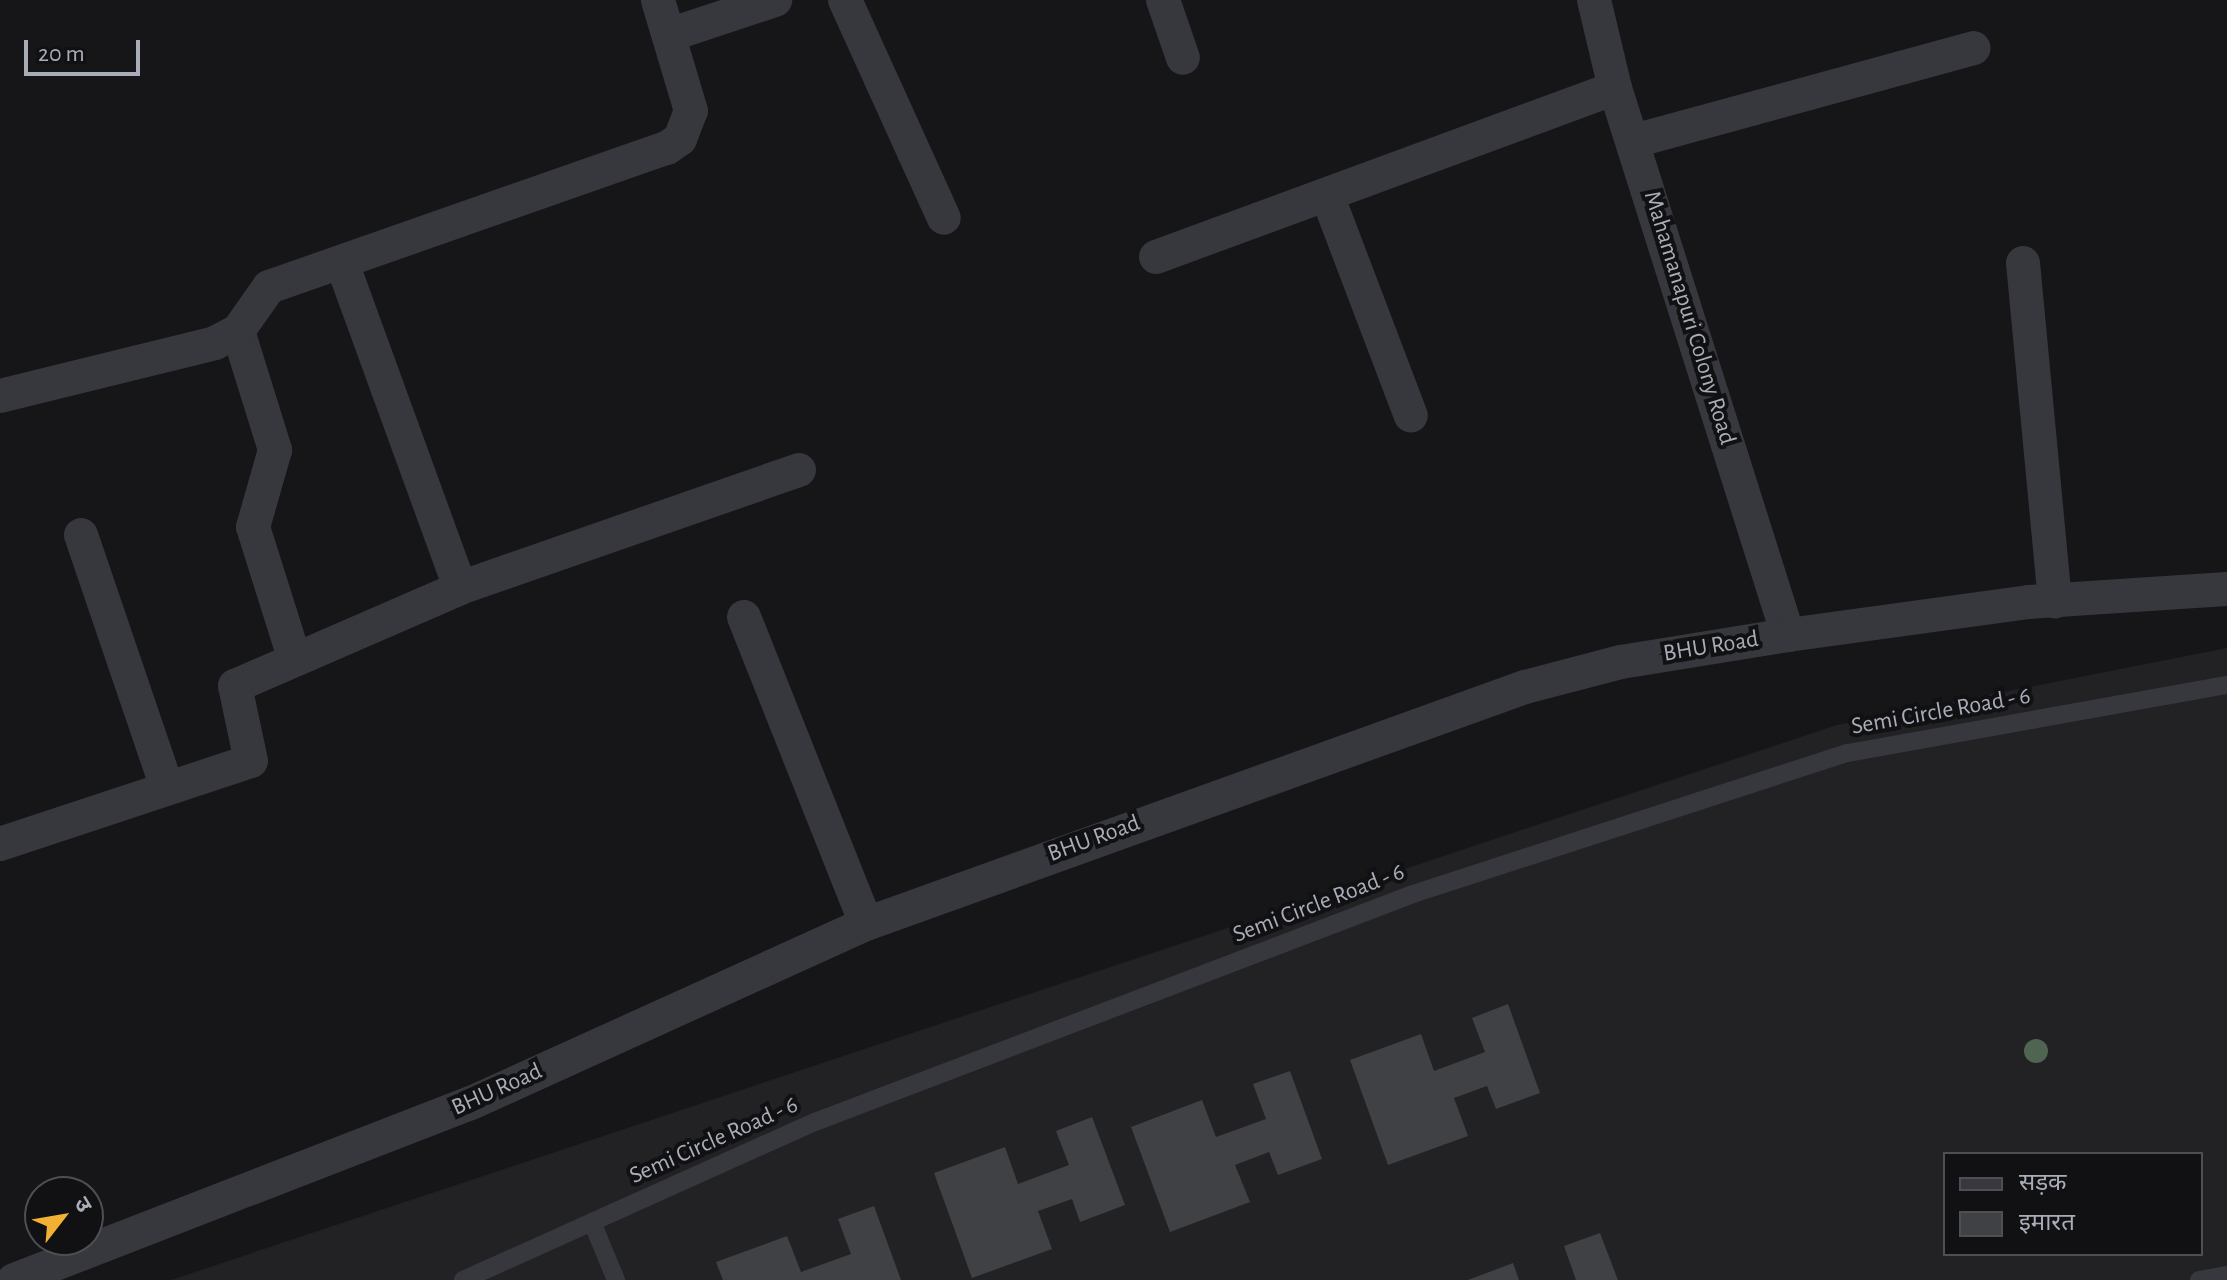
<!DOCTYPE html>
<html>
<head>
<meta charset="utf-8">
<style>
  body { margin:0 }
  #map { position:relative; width:2227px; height:1280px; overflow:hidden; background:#161618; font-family:"Alegreya Sans","Noto Sans Devanagari",sans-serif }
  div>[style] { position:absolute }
  .built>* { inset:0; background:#222225 }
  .building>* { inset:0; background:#404145 }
  .lane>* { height:18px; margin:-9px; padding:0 9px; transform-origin:9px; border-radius:9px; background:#37383d }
  .street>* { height:34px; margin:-17px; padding:0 17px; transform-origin:17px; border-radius:17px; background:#37383d }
  .trees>* { width:24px; height:24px; margin:-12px; border-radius:50%; background:#506452 }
  span { translate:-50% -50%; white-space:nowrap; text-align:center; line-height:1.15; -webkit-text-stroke:8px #111113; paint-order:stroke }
  .street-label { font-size:24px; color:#a8adb8 }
  .legend { position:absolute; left:1943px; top:1152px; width:260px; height:104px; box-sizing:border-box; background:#111113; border:2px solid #4d4f55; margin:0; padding:10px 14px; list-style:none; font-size:24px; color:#a8adb8 }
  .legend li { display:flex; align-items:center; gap:16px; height:40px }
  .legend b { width:40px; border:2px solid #4d4f55 }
  .north { position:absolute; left:24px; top:1176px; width:80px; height:80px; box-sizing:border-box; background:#111113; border:2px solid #4d4f55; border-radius:50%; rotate:59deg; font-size:22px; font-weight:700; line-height:32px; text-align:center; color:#a8adb8 }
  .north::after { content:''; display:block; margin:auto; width:28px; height:36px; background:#f2b134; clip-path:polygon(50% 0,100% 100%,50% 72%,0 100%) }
  .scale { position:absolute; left:24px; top:40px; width:116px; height:36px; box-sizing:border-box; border:4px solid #a8adb8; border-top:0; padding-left:10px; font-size:24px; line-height:28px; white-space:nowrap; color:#a8adb8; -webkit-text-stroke:6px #111113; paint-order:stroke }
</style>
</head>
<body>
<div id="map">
  <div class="built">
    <div style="clip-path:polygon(evenodd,2227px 648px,2227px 1280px,171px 1280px,1837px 725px,2227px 648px,1945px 1154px,2201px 1154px,2201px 1254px,1945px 1254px,1945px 1154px)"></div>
  </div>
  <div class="building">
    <div style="clip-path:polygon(1508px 1004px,1540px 1093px,1496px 1109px,1487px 1086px,1454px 1098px,1468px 1136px,1388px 1165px,1350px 1060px,1421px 1034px,1434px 1071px,1485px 1052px,1472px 1018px)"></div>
    <div style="clip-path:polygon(1290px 1071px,1322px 1159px,1278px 1175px,1269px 1152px,1235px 1165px,1250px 1202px,1170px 1232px,1131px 1127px,1202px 1100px,1216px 1137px,1266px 1119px,1253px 1084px)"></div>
    <div style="clip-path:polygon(1092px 1117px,1125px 1205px,1080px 1222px,1072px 1199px,1038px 1211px,1052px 1249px,972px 1278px,934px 1173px,1005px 1147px,1018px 1184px,1069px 1165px,1056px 1131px)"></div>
    <div style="clip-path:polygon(874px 1206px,901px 1280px,723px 1280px,716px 1262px,787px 1236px,801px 1272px,851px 1254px,838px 1219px)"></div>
    <div style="clip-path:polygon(1600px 1233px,1618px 1280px,1576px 1280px,1564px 1246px)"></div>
    <div style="clip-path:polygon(1513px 1263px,1519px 1280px,1468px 1280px)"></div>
  </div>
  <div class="lane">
    <div style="left:592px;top:1222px;width:63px;rotate:67.5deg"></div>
    <div style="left:463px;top:1280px;width:386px;rotate:-24.2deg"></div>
    <div style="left:815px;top:1122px;width:640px;rotate:-20.87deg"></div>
    <div style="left:1413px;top:894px;width:457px;rotate:-18deg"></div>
    <div style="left:1848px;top:753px;width:385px;rotate:-10.2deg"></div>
    <div style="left:2199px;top:1280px;width:28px;rotate:-10deg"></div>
  </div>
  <div class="street">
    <div style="left:845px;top:0;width:239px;rotate:65.6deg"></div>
    <div style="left:1163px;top:0;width:61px;rotate:71deg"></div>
    <div style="left:1594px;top:0;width:90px;rotate:76.6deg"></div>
    <div style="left:1615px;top:88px;width:574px;rotate:72.45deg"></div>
    <div style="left:669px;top:35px;width:112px;rotate:-18.3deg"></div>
    <div style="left:1634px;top:141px;width:352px;rotate:-15.3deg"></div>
    <div style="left:1327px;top:195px;width:236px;rotate:69.2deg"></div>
    <div style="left:1156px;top:257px;width:489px;rotate:-20.2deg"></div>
    <div style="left:342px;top:263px;width:346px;rotate:70deg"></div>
    <div style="left:2023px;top:263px;width:340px;rotate:84.6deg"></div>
    <div style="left:238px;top:331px;width:125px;rotate:72.7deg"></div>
    <div style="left:275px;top:450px;width:80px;rotate:105.9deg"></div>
    <div style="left:253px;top:527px;width:139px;rotate:72.5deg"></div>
    <div style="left:0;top:396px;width:221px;rotate:-13.8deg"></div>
    <div style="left:215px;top:343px;width:26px;rotate:-28deg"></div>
    <div style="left:238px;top:331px;width:54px;rotate:-54.8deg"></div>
    <div style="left:269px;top:287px;width:422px;rotate:-19.3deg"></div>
    <div style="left:667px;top:148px;width:16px;rotate:-35deg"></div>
    <div style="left:680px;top:139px;width:30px;rotate:-69deg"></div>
    <div style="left:691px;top:111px;width:116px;rotate:-106.6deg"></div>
    <div style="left:81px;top:535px;width:267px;rotate:71.2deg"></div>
    <div style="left:744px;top:617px;width:330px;rotate:68.3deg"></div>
    <div style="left:0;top:844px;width:264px;rotate:-18.3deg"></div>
    <div style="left:251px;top:761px;width:77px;rotate:-102deg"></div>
    <div style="left:235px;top:686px;width:245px;rotate:-23.5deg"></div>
    <div style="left:460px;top:588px;width:359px;rotate:-19.2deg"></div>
    <div style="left:14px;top:1280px;width:490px;rotate:-21.2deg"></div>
    <div style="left:471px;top:1103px;width:434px;rotate:-24.4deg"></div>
    <div style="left:866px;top:924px;width:700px;rotate:-19.78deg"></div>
    <div style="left:1525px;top:687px;width:99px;rotate:-14.6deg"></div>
    <div style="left:1621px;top:662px;width:169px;rotate:-9.2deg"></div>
    <div style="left:1788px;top:635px;width:243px;rotate:-7.8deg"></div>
    <div style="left:2029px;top:602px;width:198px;rotate:-3.8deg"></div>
  </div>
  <div class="trees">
    <div style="left:2036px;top:1051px"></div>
  </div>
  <div class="street-label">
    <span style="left:1689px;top:318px;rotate:73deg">Mahamanapuri Colony Road</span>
    <span style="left:1711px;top:647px;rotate:-9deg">BHU Road</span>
    <span style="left:1941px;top:712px;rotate:-10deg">Semi Circle Road - 6</span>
    <span style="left:1094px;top:839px;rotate:-20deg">BHU Road</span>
    <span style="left:1319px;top:904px;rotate:-21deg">Semi Circle Road - 6</span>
    <span style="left:497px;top:1090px;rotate:-24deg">BHU Road</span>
    <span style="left:714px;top:1141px;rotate:-24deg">Semi Circle Road - 6</span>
  </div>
  <ul class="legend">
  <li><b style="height:10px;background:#37383d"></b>सड़क</li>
  <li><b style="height:22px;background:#404145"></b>इमारत</li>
  </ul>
  <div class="north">उ</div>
  <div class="scale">20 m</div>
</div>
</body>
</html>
